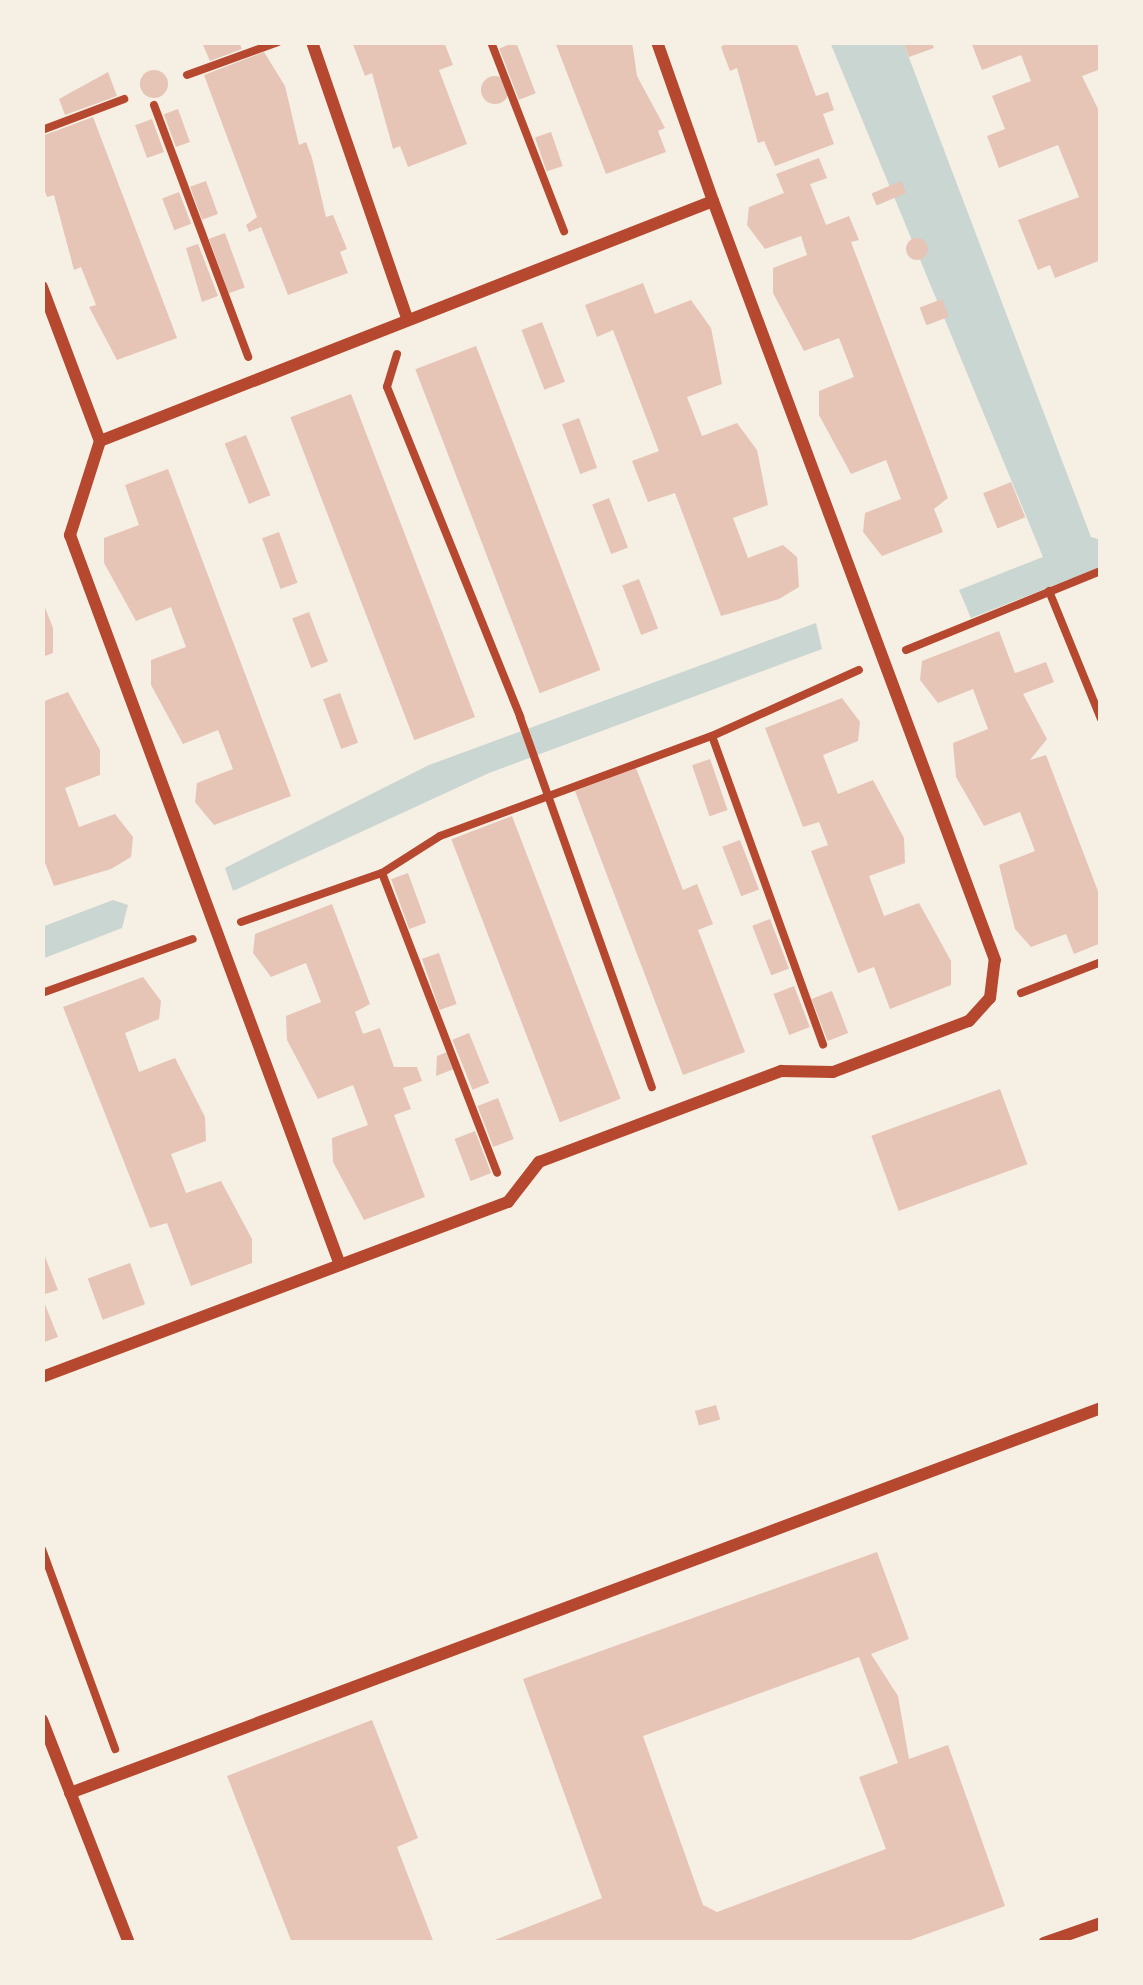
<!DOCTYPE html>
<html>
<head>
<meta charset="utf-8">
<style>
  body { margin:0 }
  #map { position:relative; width:1143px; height:1985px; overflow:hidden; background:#f6efe4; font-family:Karla,sans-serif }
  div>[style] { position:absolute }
  .water>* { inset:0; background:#c9d6d2 }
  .building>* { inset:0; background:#e6c5b7; transform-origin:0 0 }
  .round { border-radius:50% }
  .path>* { height:8px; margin:-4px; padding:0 4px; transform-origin:4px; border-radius:4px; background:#b5482f }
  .minor>* { height:12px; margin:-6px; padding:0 6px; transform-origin:6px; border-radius:6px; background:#b5482f }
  span { translate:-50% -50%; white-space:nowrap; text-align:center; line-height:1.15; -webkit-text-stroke:9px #f6efe4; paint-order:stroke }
  .frame { position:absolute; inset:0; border:45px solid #f6efe4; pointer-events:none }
</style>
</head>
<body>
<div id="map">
  <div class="water">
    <div style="clip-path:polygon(830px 42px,903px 42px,1091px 537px,1101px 540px,1101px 567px,971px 618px,959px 590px,1043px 557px)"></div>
    <div style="clip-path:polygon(816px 623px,822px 649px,489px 773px,233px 891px,225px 868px,429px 765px)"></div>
    <div style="clip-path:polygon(113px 900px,128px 905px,122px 928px,42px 959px,42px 927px)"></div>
  </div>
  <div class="building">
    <div style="clip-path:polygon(239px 42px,242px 49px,210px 61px,203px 45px)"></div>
    <div style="clip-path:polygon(352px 42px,444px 42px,453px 65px,439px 70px,467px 144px,408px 167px,400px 146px,393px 149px,372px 73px,365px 76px)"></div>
    <div style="left:516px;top:42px;width:55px;height:18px;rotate:69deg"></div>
    <div style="clip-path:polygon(555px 42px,632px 42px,637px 76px,665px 128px,658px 131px,666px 152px,606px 174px)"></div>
    <div style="clip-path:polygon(727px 42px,796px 42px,816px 96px,828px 92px,834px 110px,823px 114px,834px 144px,775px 166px,764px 141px,758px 143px,737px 68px,730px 71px,721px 47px)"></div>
    <div style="clip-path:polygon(903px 42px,932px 42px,934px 48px,909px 57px)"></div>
    <div style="clip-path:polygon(971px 42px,1101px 42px,1101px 69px,1082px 76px,1101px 115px,1101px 260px,1055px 278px,1050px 265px,1038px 270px,1018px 220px,1079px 197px,1058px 145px,999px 168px,987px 136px,1005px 129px,992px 96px,1031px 81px,1021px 55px,982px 70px)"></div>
    <div style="clip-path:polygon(264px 52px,285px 86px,299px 145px,306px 142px,312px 158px,326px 217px,333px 215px,347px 249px,340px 252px,348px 273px,288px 295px,261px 227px,249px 232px,246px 225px,257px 217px,204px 75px)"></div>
    <div class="round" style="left:140px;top:70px;width:28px;height:28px"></div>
    <div style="clip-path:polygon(108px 72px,117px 96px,65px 115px,59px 99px)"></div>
    <div class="round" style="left:481px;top:76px;width:28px;height:28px"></div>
    <div style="left:178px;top:109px;width:35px;height:15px;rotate:70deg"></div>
    <div style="clip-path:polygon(93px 117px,177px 338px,117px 360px,89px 307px,96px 305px,81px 267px,74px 270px,54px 195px,47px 197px,42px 184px,42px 136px)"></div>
    <div style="left:152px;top:119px;width:35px;height:18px;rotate:70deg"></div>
    <div style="left:551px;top:132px;width:36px;height:17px;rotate:71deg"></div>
    <div style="clip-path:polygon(819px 158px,827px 178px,810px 184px,826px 225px,849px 216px,859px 240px,851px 242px,948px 498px,934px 509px,943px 532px,882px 556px,863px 532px,865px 513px,901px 499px,886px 460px,851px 474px,819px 415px,819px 391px,854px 377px,839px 338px,804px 351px,773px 293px,773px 268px,807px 255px,801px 236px,765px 249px,747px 225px,749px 207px,784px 193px,776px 174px)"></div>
    <div style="left:206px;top:181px;width:35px;height:17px;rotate:70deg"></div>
    <div style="left:901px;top:181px;width:13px;height:32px;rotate:67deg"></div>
    <div style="left:179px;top:192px;width:34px;height:18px;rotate:69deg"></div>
    <div style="left:225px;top:233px;width:58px;height:17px;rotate:70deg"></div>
    <div class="round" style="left:906px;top:238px;width:22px;height:22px"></div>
    <div style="clip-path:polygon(198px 244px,218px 296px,202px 302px,186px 248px)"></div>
    <div style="clip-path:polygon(643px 283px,655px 314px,691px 300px,711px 328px,722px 384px,687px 397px,702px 436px,737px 423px,757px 450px,768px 505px,733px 518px,748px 558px,783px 545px,797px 557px,799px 587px,779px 599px,721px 616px,675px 493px,648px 502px,632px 461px,659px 451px,613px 330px,597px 337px,585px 305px)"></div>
    <div style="left:942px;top:299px;width:19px;height:24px;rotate:69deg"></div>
    <div style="left:542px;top:322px;width:64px;height:22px;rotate:69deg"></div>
    <div style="left:476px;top:346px;width:347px;height:65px;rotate:69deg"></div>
    <div style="left:351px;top:394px;width:346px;height:65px;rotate:69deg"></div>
    <div style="left:579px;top:418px;width:53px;height:18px;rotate:70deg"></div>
    <div style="left:246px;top:435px;width:65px;height:23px;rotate:68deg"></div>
    <div style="clip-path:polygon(168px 469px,291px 796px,214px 825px,195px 802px,197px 783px,233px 769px,218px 730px,183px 744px,151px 685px,151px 660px,186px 647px,171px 607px,136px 621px,104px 563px,104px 538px,139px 525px,125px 485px)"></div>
    <div style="left:1011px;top:482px;width:38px;height:30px;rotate:68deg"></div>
    <div style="left:609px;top:498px;width:53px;height:18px;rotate:69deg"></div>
    <div style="left:279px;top:532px;width:54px;height:18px;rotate:70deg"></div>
    <div style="left:639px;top:579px;width:53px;height:18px;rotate:69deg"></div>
    <div style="clip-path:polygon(42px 600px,53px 628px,53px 653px,42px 657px)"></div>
    <div style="left:309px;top:612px;width:53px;height:18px;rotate:69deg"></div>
    <div style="clip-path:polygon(999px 631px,1015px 673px,1046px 662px,1054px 682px,1023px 694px,1047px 739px,1030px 760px,1046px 755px,1101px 899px,1101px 943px,1074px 954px,1066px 934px,1031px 947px,1015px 929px,999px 865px,1035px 851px,1020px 812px,984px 826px,956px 777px,953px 743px,988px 729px,973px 689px,938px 703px,920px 680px,922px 661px)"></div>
    <div style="clip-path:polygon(68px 692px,100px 750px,100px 775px,65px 788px,79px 827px,115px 814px,133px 837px,131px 857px,111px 869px,54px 886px,42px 855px,42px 702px)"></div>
    <div style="left:340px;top:693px;width:53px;height:18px;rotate:70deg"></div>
    <div style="clip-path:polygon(842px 698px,860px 722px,858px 741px,823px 755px,838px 794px,873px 780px,904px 838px,905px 863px,869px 876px,884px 916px,919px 903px,951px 961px,951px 985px,890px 1009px,874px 967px,858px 973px,811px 851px,828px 845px,819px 822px,803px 827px,765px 728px)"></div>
    <div style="left:710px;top:759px;width:54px;height:19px;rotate:71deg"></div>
    <div style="clip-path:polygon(636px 768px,683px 890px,697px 884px,713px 924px,698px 930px,745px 1052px,683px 1075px,575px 791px)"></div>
    <div style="left:512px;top:816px;width:303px;height:65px;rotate:69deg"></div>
    <div style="left:740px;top:840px;width:53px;height:19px;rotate:69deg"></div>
    <div style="left:408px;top:873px;width:53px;height:18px;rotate:70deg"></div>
    <div style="clip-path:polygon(332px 904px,370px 1004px,355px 1012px,363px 1034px,380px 1028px,394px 1067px,417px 1067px,422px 1081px,403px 1088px,411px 1109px,394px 1115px,425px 1197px,364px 1220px,333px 1162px,332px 1138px,368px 1125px,353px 1085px,318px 1099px,287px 1040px,286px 1016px,321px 1002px,306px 963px,271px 977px,253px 953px,255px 934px)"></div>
    <div style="left:770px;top:919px;width:53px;height:19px;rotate:69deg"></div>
    <div style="left:439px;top:953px;width:54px;height:18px;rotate:71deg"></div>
    <div style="clip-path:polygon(143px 977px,161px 1001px,159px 1019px,125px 1033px,139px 1072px,175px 1058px,205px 1117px,206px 1141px,171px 1154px,186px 1193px,221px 1181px,252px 1239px,252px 1263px,191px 1286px,167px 1223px,150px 1228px,63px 1007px)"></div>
    <div style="left:794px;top:986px;width:44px;height:22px;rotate:69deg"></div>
    <div style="left:832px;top:991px;width:45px;height:22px;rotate:69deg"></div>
    <div style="left:469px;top:1033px;width:54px;height:18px;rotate:68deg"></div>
    <div style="clip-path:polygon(447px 1052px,454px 1069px,436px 1076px,437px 1056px)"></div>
    <div style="left:1000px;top:1089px;width:80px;height:137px;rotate:70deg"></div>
    <div style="left:498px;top:1098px;width:44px;height:22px;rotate:69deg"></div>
    <div style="left:475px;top:1131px;width:45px;height:22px;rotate:69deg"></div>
    <div style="clip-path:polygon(42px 1249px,58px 1290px,42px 1295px)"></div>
    <div style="left:130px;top:1263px;width:44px;height:45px;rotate:70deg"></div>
    <div style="clip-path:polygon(42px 1297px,58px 1337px,42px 1343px)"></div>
    <div style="left:716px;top:1405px;width:15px;height:22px;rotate:74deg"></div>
    <div style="clip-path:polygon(evenodd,877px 1552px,909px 1639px,871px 1654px,898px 1696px,909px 1759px,948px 1745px,1005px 1906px,902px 1943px,487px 1943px,602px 1898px,523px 1679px,877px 1552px,859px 1657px,898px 1763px,859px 1777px,886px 1849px,717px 1912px,703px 1905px,643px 1736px,859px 1657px)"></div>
    <div style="clip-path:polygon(372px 1720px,418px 1838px,397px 1847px,434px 1943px,292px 1943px,227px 1776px)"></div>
  </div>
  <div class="path">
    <div style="left:491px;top:42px;width:203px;rotate:68.9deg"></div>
    <div style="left:187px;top:75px;width:97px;rotate:-19.9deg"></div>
    <div style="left:154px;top:105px;width:269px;rotate:69.5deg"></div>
    <div style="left:42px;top:130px;width:88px;rotate:-20.7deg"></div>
    <div style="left:397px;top:354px;width:34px;rotate:107deg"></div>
    <div style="left:387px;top:387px;width:356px;rotate:68deg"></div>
    <div style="left:520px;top:717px;width:393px;rotate:70.4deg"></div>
    <div style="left:1049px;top:591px;width:138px;rotate:67.9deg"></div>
    <div style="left:906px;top:650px;width:210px;rotate:-22.1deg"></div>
    <div style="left:712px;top:736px;width:328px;rotate:70.2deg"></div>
    <div style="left:382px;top:873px;width:321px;rotate:69deg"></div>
    <div style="left:241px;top:922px;width:149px;rotate:-19.2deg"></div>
    <div style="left:382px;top:873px;width:69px;rotate:-32.5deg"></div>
    <div style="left:440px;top:836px;width:290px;rotate:-20.2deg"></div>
    <div style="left:712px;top:736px;width:161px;rotate:-24.2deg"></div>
    <div style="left:42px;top:993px;width:160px;rotate:-19.7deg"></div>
    <div style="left:1021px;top:993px;width:86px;rotate:-21.2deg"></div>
    <div style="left:42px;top:1549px;width:213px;rotate:69.9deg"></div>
  </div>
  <div class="minor">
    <div style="left:312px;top:42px;width:292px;rotate:71deg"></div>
    <div style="left:42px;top:287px;width:165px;rotate:69.4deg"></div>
    <div style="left:100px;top:441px;width:658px;rotate:-21.38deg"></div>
    <div style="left:713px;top:201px;width:169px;rotate:-109.4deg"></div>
    <div style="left:100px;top:441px;width:99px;rotate:107.7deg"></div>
    <div style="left:70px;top:535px;width:778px;rotate:69.7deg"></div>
    <div style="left:42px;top:1377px;width:498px;rotate:-20.6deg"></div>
    <div style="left:508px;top:1202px;width:51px;rotate:-52.2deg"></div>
    <div style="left:539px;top:1162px;width:259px;rotate:-20.6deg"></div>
    <div style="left:781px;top:1071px;width:52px;rotate:1.1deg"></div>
    <div style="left:833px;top:1072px;width:145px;rotate:-20.6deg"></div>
    <div style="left:969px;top:1021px;width:31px;rotate:-48deg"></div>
    <div style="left:990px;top:998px;width:38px;rotate:-83deg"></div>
    <div style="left:995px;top:960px;width:810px;rotate:-110.38deg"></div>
    <div style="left:42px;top:1720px;width:239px;rotate:68.7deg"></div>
    <div style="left:70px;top:1793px;width:1101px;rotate:-20.48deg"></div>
    <div style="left:1044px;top:1943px;width:60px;rotate:-19.3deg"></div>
  </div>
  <div class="frame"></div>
</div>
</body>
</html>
